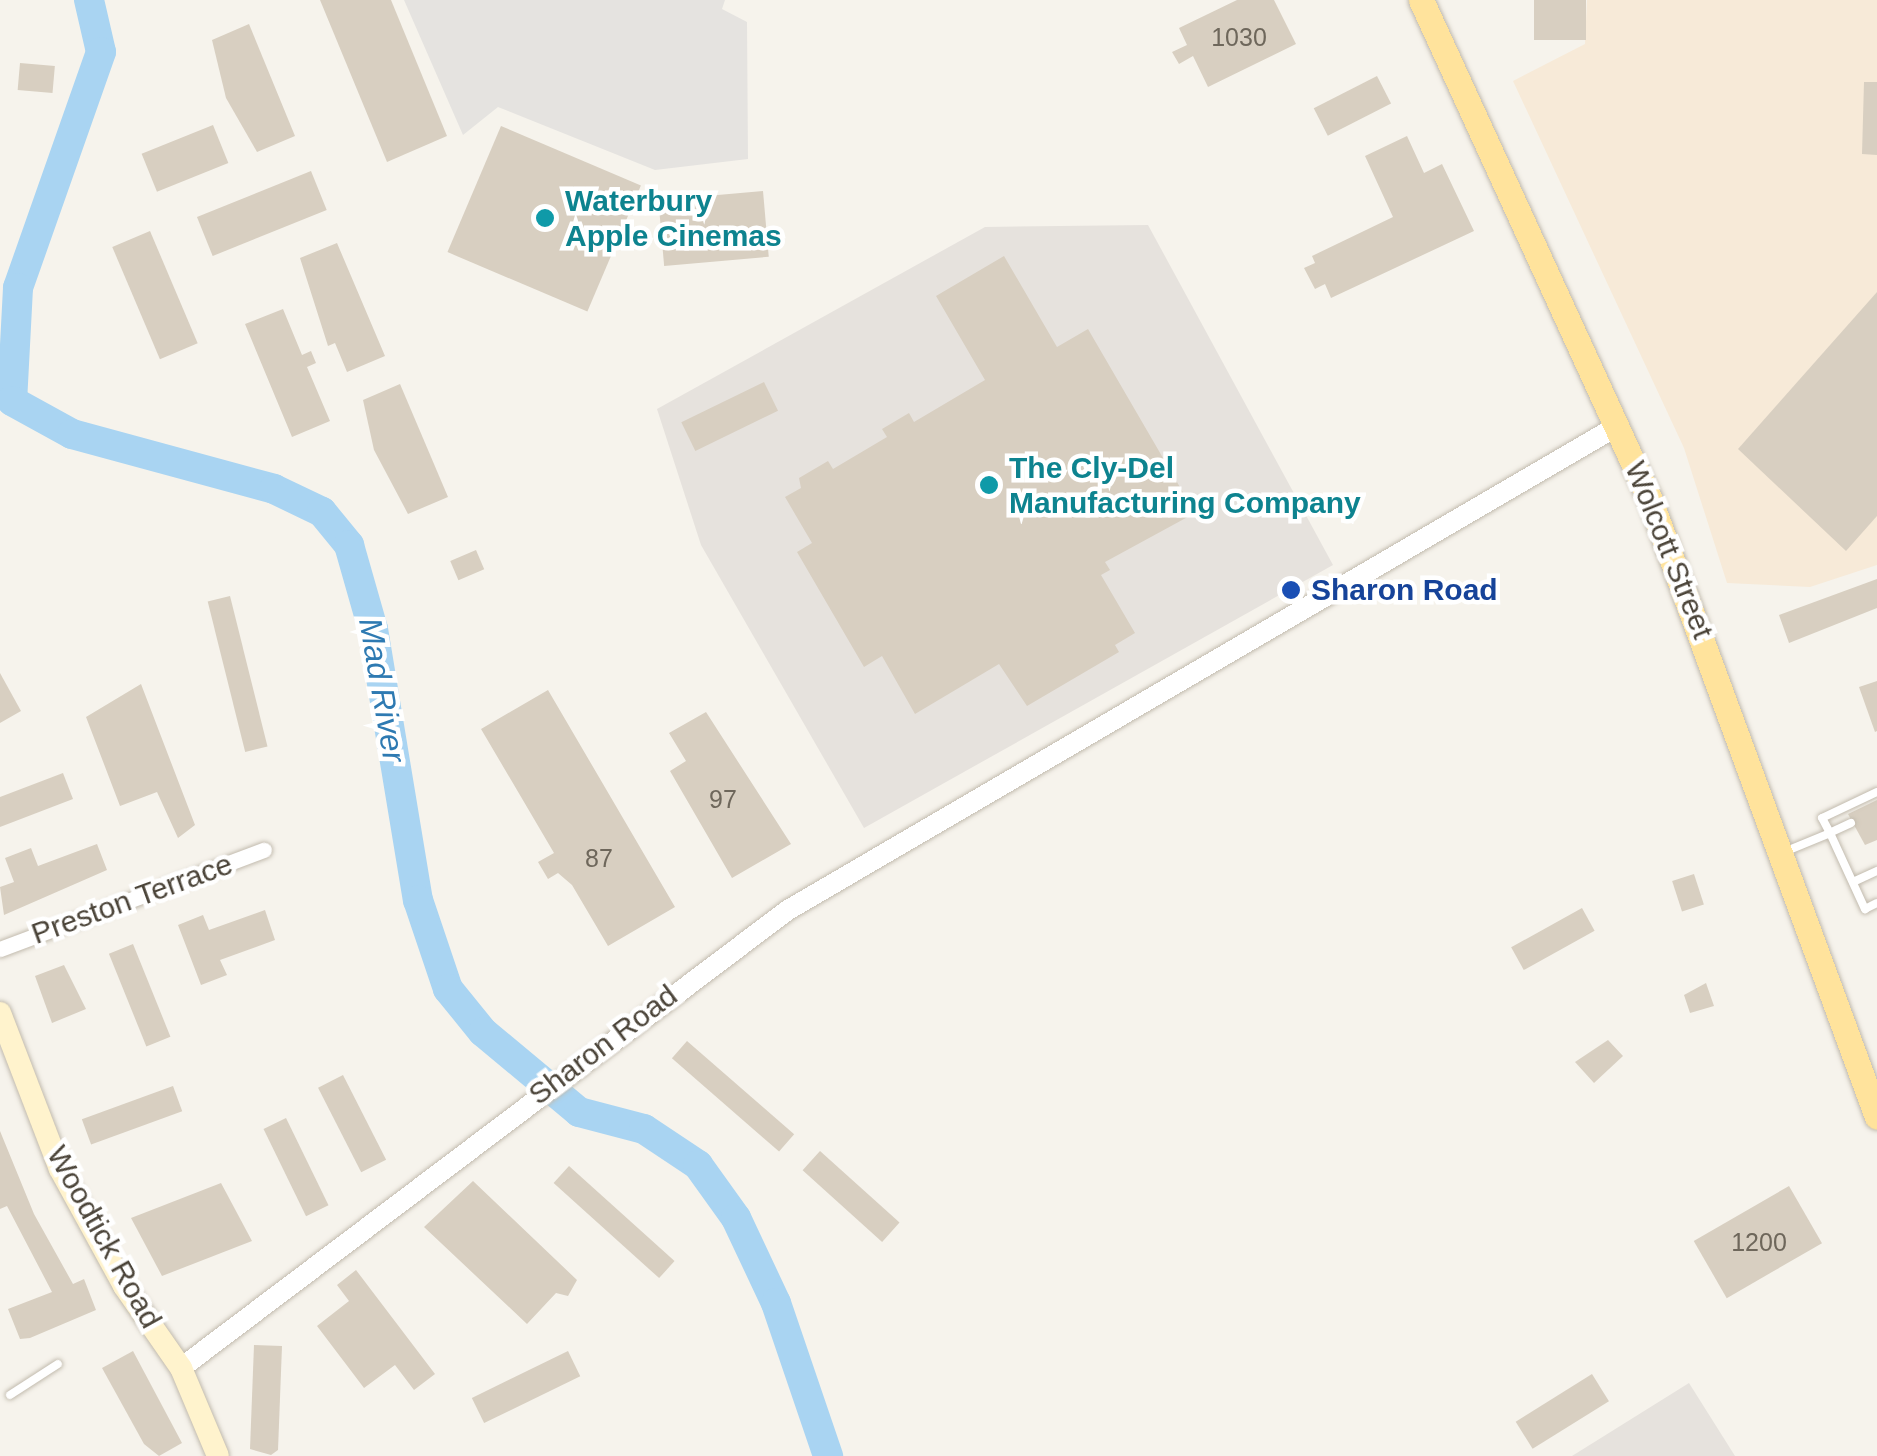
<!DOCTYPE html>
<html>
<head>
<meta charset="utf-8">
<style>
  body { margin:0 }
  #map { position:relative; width:1877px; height:1456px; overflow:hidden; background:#f6f3ec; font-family:Helvetica,sans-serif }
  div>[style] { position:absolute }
  .commercial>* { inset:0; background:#f7ead8 }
  .industrial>* { inset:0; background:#e6e2dd }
  .parking>* { inset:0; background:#e5e3e0 }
  .river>* { height:30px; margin:-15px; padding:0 15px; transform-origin:15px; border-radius:15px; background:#a9d4f2 }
  .building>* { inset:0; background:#d8cfc1; transform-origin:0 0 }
  .roads { filter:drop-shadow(0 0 2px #c2bbae) drop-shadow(0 0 2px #c2bbae) }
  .service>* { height:8px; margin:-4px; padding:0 4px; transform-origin:4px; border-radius:4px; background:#fff }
  .minor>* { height:15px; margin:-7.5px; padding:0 7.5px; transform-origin:7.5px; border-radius:7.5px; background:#fff }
  .tertiary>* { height:20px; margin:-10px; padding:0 10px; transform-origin:10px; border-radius:10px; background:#fff }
  .secondary>* { height:22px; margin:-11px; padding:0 11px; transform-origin:11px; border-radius:11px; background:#fff3cd }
  .primary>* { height:25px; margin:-12.5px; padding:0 12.5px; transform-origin:12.5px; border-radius:12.5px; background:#ffe39c }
  .dots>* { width:28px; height:28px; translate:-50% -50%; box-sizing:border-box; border:5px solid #fff; border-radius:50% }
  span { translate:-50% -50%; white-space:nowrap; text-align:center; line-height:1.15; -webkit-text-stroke:9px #fff; paint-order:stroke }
  .number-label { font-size:25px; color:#6e675b }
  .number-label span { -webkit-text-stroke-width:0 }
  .culture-label { font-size:30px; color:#0d838f; font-weight:700 }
  .left { translate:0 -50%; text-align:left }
  .street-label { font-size:30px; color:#4b4439 }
  .transit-label { font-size:30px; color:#164399; font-weight:700 }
  .water-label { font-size:32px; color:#2e7ab2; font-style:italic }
</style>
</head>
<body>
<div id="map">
  <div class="commercial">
    <div style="clip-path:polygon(1587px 0,1877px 0,1877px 565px,1810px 587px,1727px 583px,1684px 448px,1513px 81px,1585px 44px)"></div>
  </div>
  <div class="industrial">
    <div style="clip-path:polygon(1148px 225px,1333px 565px,864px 828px,701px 545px,657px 409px,985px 227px)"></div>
    <div style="clip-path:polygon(1689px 1383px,1735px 1456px,1572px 1456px)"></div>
  </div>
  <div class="parking">
    <div style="clip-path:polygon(404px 0,725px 0,722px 9px,747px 22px,748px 159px,655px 170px,498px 107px,463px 135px)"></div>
  </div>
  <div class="river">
    <div style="left:89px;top:0;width:53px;rotate:77deg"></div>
    <div style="left:101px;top:52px;width:250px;rotate:109.4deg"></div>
    <div style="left:18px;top:288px;width:113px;rotate:93deg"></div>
    <div style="left:12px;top:401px;width:68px;rotate:28.8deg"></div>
    <div style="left:72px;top:434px;width:209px;rotate:15.2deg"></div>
    <div style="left:274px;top:489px;width:53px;rotate:25.6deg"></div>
    <div style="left:322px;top:512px;width:43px;rotate:50.7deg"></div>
    <div style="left:349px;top:545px;width:87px;rotate:74.1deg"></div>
    <div style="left:373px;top:629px;width:275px;rotate:80.6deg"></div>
    <div style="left:418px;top:900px;width:94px;rotate:71.4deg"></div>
    <div style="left:448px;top:989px;width:55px;rotate:50.9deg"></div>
    <div style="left:483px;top:1032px;width:125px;rotate:39.8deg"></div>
    <div style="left:579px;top:1112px;width:67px;rotate:14.7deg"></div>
    <div style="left:644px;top:1129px;width:65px;rotate:33.7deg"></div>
    <div style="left:698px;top:1165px;width:65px;rotate:54.4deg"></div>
    <div style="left:736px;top:1218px;width:94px;rotate:64.8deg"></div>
    <div style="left:776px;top:1303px;width:162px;rotate:71.2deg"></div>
  </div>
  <div class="building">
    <div style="clip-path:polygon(320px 0,391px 0,447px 136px,387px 162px)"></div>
    <div style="clip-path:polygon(1237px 0,1274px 0,1296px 44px,1208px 87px,1193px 56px,1179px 64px,1172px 52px,1187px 45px,1179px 28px)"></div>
    <div style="left:1534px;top:0;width:52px;height:40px"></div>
    <div style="clip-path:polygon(249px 24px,295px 136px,257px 152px,226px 98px,212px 40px)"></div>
    <div style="left:20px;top:63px;width:35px;height:27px;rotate:5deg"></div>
    <div style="left:1377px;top:76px;width:31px;height:71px;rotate:63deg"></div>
    <div style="clip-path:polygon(1864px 82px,1877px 82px,1877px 155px,1862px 154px)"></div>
    <div style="left:213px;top:125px;width:41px;height:77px;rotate:68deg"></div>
    <div style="left:501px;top:126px;width:152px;height:137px;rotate:23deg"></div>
    <div style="clip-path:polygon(1407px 136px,1424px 173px,1442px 164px,1474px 231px,1331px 298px,1325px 284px,1315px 289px,1304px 268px,1315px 263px,1312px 256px,1393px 217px,1365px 156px)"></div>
    <div style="left:311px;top:171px;width:42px;height:123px;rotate:68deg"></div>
    <div style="left:763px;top:191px;width:66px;height:105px;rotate:85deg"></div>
    <div style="left:150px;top:231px;width:122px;height:41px;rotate:67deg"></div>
    <div style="clip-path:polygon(337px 243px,385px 356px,347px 372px,335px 343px,328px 346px,300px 258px)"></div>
    <div style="clip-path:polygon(1004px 256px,1057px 347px,1088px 329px,1195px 513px,1105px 562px,1110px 570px,1101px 575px,1135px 633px,1115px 645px,1119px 652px,1027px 706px,999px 664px,915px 714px,882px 656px,864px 667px,797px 552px,812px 543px,785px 497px,801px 488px,799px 478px,828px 461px,833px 469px,887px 437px,882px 429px,909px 413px,914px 422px,985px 380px,936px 296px)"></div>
    <div style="clip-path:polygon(1877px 292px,1877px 516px,1846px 551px,1738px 449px)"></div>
    <div style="clip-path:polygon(283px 309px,302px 355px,311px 351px,316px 363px,307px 367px,330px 421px,292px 437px,245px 324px)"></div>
    <div style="left:764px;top:382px;width:32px;height:92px;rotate:64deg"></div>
    <div style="clip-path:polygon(400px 384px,448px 497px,408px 514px,374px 450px,363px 400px)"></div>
    <div style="left:476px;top:550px;width:21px;height:28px;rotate:67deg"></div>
    <div style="clip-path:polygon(1877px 579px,1877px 608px,1789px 643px,1779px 615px)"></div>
    <div style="left:230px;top:596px;width:155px;height:23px;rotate:76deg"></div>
    <div style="clip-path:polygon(0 673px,21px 711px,0 723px)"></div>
    <div style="clip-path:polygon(1877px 681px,1877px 731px,1875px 732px,1859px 687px)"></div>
    <div style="clip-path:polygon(141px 684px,195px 825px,178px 838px,157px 792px,120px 806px,86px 717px)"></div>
    <div style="clip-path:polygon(548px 690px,675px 907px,608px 946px,572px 885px,558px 873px,548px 879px,538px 862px,554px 853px,481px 729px)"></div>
    <div style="clip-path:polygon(706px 712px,791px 844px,732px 878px,670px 771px,686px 761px,669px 733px)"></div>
    <div style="clip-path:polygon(63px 773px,73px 799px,0 827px,0 797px)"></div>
    <div style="clip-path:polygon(1877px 800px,1877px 840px,1865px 845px,1848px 814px)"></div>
    <div style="clip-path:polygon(97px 844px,107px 870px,4px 915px,0 887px,14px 882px,5px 858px,31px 848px,38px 866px)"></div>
    <div style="left:1694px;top:874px;width:32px;height:23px;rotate:72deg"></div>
    <div style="left:1582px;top:908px;width:26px;height:81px;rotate:61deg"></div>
    <div style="clip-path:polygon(265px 910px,275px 940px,220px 960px,227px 975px,201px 985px,178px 925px,203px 915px,209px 930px)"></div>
    <div style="left:133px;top:944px;width:100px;height:26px;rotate:68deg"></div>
    <div style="clip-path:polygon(64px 965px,86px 1009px,52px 1023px,35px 976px)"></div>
    <div style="clip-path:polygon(1706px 983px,1714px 1006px,1690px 1013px,1684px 995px)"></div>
    <div style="clip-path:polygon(1608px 1040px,1623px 1056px,1594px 1083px,1575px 1062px)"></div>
    <div style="left:687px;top:1041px;width:142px;height:23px;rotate:41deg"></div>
    <div style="left:343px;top:1075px;width:95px;height:28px;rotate:63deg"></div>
    <div style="left:173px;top:1086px;width:27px;height:97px;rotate:70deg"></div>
    <div style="left:286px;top:1118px;width:97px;height:25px;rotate:64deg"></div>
    <div style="clip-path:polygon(0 1131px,34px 1214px,73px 1284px,84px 1279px,96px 1310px,30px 1338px,20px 1339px,8px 1309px,52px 1292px,7px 1206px,0 1209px)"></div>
    <div style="left:820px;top:1151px;width:107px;height:26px;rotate:42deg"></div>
    <div style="left:569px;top:1166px;width:142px;height:23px;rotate:42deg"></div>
    <div style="clip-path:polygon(473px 1181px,577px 1280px,568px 1296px,556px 1293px,527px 1324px,424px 1227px)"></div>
    <div style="clip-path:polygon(221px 1183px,252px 1241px,162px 1276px,131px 1218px)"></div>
    <div style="left:1789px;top:1186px;width:66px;height:110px;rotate:60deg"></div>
    <div style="clip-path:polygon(356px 1270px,435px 1374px,414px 1390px,395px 1365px,364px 1388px,317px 1326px,349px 1301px,337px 1285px)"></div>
    <div style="clip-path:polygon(254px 1345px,282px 1346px,278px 1450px,271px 1455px,250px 1449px)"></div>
    <div style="clip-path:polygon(133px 1351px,182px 1443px,159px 1456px,144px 1444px,102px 1368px)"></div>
    <div style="left:568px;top:1351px;width:28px;height:107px;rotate:64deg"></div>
    <div style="left:1592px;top:1374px;width:32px;height:90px;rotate:58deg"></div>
  </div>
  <div class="roads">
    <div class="service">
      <div style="left:1851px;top:823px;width:23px;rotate:155deg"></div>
      <div style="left:1830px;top:833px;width:17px;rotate:-118deg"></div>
      <div style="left:1822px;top:818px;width:61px;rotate:-25.3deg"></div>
      <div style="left:1784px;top:852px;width:50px;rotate:-22.4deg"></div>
      <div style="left:1830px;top:833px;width:84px;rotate:65.3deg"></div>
      <div style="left:1865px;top:909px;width:13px;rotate:-27deg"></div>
      <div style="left:1853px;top:882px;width:26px;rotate:-25deg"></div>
      <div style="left:10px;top:1395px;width:57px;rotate:-32.9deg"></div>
    </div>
    <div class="minor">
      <div style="left:0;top:949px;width:282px;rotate:-20.6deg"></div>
    </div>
    <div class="tertiary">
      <div style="left:181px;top:1368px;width:760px;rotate:-37.04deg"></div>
      <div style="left:788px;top:910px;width:962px;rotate:-30.27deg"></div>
    </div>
    <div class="secondary">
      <div style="left:0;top:1013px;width:167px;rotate:69deg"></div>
      <div style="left:60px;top:1169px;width:133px;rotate:61.3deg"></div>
      <div style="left:124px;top:1286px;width:100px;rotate:55.2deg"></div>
      <div style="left:181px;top:1368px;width:95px;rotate:67.2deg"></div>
    </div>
    <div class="primary">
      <div style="left:1421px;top:0;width:550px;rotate:65.39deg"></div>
      <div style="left:1650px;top:500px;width:657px;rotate:69.8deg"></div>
    </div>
  </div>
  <div class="dots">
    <div style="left:545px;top:218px;background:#0f9aa8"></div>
    <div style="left:989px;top:485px;background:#0f9aa8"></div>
    <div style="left:1291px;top:590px;background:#1a4fb4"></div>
  </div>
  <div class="number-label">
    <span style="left:1239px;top:37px">1030</span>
    <span style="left:723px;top:799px">97</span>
    <span style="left:599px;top:858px">87</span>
    <span style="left:1759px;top:1242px">1200</span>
  </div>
  <div class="culture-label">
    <span class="left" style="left:565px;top:218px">Waterbury<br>Apple Cinemas</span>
    <span class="left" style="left:1009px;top:485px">The Cly-Del<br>Manufacturing Company</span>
  </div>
  <div class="street-label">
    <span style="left:1669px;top:550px;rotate:68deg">Wolcott Street</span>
    <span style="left:132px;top:899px;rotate:-20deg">Preston Terrace</span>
    <span style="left:603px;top:1045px;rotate:-37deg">Sharon Road</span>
    <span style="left:104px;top:1237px;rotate:61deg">Woodtick Road</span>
  </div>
  <div class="transit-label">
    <span class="left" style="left:1311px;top:590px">Sharon Road</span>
  </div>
  <div class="water-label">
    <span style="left:382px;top:690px;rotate:80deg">Mad River</span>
  </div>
</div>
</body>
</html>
